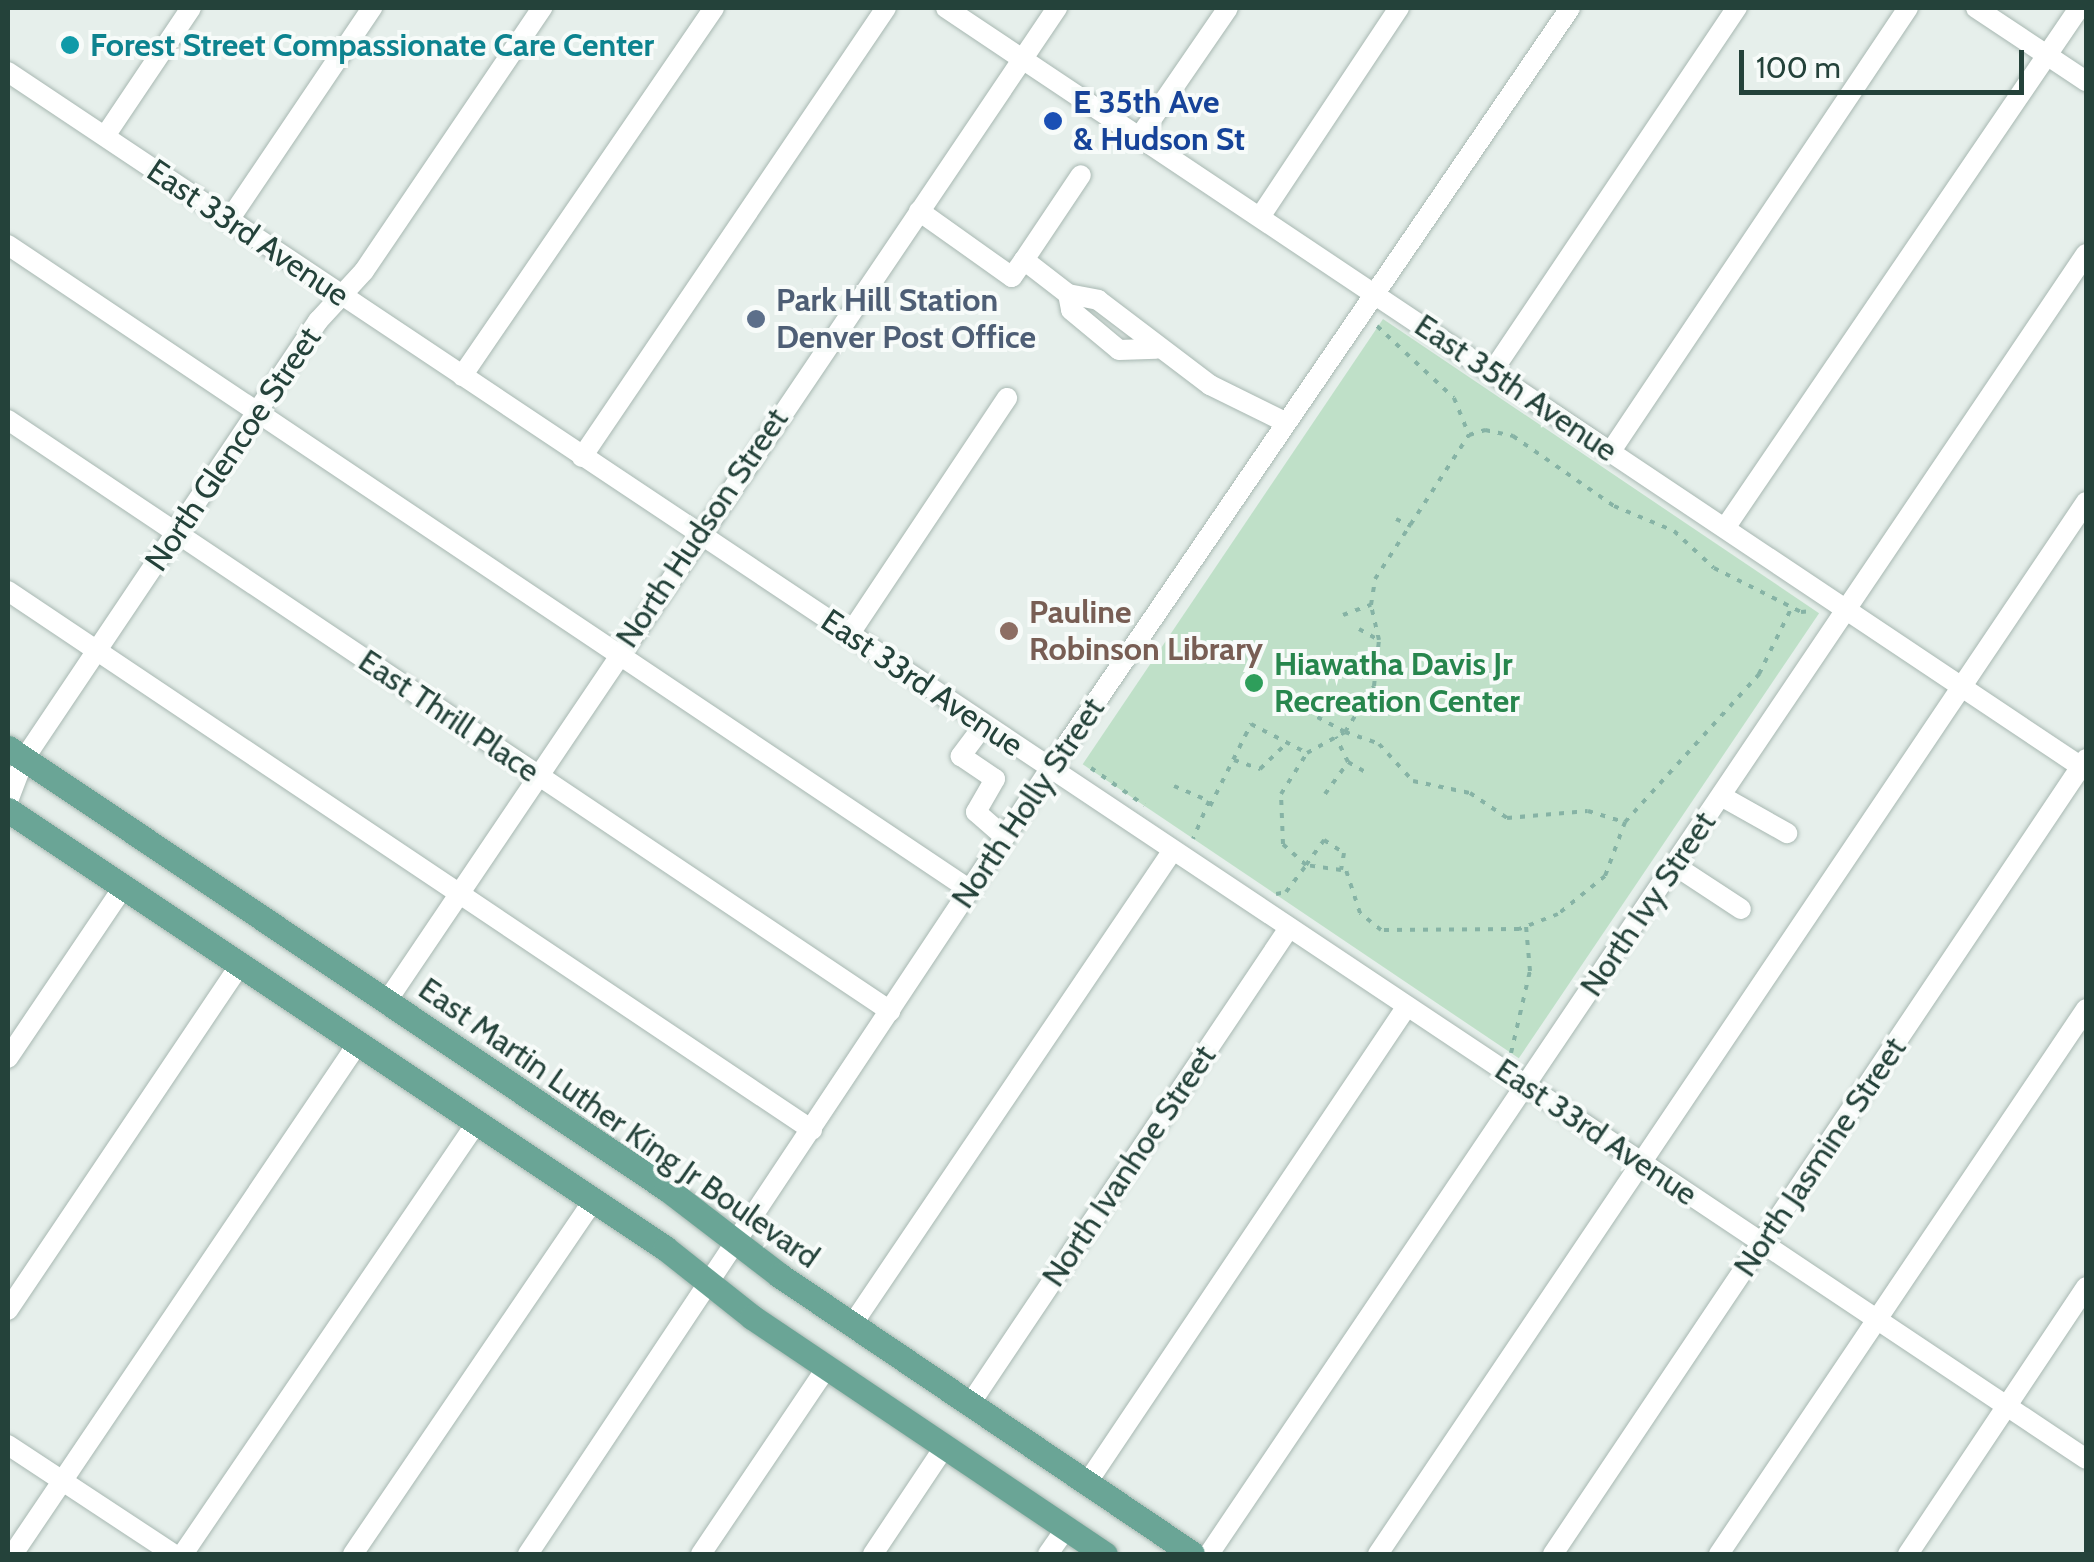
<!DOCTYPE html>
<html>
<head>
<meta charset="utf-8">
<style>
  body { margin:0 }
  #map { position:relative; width:2094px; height:1562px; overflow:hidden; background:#e6efeb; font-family:Cabin,sans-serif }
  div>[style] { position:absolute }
  .green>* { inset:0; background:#bfe0c8; transform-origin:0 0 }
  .path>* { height:4px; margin-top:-2px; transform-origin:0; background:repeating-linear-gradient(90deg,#86b3a5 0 5px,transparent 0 13px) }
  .roads { filter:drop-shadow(0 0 2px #a8b8b2) drop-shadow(0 0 2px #a8b8b2) }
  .minor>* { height:20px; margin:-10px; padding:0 10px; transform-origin:10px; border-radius:10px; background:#fff }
  .major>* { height:25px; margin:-12.5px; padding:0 12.5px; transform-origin:12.5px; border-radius:12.5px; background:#6aa596 }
  .dots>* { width:28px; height:28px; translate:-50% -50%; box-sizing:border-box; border:5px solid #f7fbf9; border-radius:50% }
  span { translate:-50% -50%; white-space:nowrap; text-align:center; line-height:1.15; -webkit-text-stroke:8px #f7fbf9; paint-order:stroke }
  .culture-label { font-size:32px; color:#0d838f; font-weight:700 }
  .left { translate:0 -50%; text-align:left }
  .transit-label { font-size:32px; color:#164399; font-weight:700 }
  .street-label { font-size:32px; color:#24423a }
  .service-label { font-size:32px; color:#4e5e75; font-weight:700 }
  .education-label { font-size:32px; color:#785e54; font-weight:700 }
  .leisure-label { font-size:32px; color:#27864d; font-weight:700 }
  .frame { position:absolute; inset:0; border:10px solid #24423a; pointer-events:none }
  .scale { position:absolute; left:1739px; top:50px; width:285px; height:45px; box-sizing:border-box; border:5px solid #24423a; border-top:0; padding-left:12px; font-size:30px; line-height:35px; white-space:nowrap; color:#24423a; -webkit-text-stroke:8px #f7fbf9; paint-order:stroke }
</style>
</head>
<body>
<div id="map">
  <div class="green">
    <div style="left:1383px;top:319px;width:526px;height:537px;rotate:34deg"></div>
  </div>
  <div class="path">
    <div style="left:1377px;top:326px;width:105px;rotate:43.1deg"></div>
    <div style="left:1454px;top:398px;width:40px;rotate:68deg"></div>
    <div style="left:1469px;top:435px;width:17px;rotate:-17deg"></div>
    <div style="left:1485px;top:430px;width:29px;rotate:12deg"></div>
    <div style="left:1513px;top:436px;width:123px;rotate:34.7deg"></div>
    <div style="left:1614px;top:506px;width:65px;rotate:22.6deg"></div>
    <div style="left:1674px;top:531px;width:54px;rotate:42.8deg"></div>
    <div style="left:1714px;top:568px;width:97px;rotate:26.8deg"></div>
    <div style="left:1801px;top:612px;width:12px;rotate:-5deg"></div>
    <div style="left:1396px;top:519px;width:17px;rotate:25deg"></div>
    <div style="left:1343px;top:615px;width:30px;rotate:-20deg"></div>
    <div style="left:1371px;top:605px;width:26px;rotate:-81deg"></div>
    <div style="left:1375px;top:579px;width:172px;rotate:-56.9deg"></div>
    <div style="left:1359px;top:629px;width:23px;rotate:29deg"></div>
    <div style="left:1379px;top:640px;width:36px;rotate:-103deg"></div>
    <div style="left:1306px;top:711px;width:44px;rotate:28.3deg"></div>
    <div style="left:1345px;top:732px;width:54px;rotate:-57.8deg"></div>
    <div style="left:1374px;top:686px;width:46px;rotate:-83.8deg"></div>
    <div style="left:1234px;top:760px;width:28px;rotate:19deg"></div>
    <div style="left:1260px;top:769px;width:39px;rotate:-44deg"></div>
    <div style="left:1348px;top:762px;width:24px;rotate:30deg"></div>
    <div style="left:1091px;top:768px;width:65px;rotate:34.9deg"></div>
    <div style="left:1174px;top:786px;width:38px;rotate:23deg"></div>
    <div style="left:1209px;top:801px;width:41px;rotate:112.8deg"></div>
    <div style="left:1325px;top:794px;width:39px;rotate:-54deg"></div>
    <div style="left:1348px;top:762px;width:28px;rotate:-116deg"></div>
    <div style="left:1210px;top:806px;width:92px;rotate:-63.4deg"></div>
    <div style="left:1251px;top:724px;width:63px;rotate:27.4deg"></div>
    <div style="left:1625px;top:822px;width:200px;rotate:-47.8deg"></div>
    <div style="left:1759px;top:674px;width:75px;rotate:-63.8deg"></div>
    <div style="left:1324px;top:840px;width:24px;rotate:33deg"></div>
    <div style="left:1344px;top:853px;width:17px;rotate:100deg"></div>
    <div style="left:1341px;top:870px;width:35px;rotate:-172deg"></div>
    <div style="left:1306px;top:865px;width:31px;rotate:-54deg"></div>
    <div style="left:1276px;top:894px;width:10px;rotate:-11deg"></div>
    <div style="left:1286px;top:892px;width:34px;rotate:-53deg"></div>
    <div style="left:1306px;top:865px;width:31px;rotate:-138deg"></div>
    <div style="left:1283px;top:844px;width:50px;rotate:-92.3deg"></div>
    <div style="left:1281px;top:794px;width:49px;rotate:-57.6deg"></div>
    <div style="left:1307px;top:753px;width:43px;rotate:-28.9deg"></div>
    <div style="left:1345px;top:732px;width:36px;rotate:19deg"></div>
    <div style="left:1379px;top:744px;width:50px;rotate:47.4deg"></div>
    <div style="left:1413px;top:781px;width:58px;rotate:11.9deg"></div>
    <div style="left:1470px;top:793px;width:45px;rotate:34deg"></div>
    <div style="left:1507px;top:818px;width:81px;rotate:-4.9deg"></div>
    <div style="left:1588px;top:811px;width:39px;rotate:17deg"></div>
    <div style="left:1625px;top:822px;width:58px;rotate:110.3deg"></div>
    <div style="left:1605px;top:876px;width:60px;rotate:141deg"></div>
    <div style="left:1558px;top:914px;width:42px;rotate:159deg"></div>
    <div style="left:1519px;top:929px;width:138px;rotate:179.6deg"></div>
    <div style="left:1381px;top:930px;width:27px;rotate:-141deg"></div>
    <div style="left:1360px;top:913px;width:48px;rotate:-108.1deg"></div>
    <div style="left:1511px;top:1053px;width:84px;rotate:-77deg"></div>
    <div style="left:1530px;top:971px;width:45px;rotate:-95.1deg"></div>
  </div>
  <div class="roads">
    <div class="minor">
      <div style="left:946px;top:8px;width:1371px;rotate:33.76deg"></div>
      <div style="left:1976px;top:8px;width:132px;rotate:33.6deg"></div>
      <div style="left:8px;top:72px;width:2498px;rotate:33.72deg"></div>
      <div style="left:105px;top:136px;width:154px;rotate:-56.1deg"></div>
      <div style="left:1140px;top:136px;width:155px;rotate:-55.5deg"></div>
      <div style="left:919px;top:211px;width:114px;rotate:35.4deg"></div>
      <div style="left:1012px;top:277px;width:21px;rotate:-55deg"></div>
      <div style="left:1024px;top:260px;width:56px;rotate:37.7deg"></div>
      <div style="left:1068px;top:294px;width:31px;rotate:11deg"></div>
      <div style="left:1098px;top:300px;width:141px;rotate:37.2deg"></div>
      <div style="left:1210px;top:385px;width:84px;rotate:26.3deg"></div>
      <div style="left:1260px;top:217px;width:251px;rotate:-56.4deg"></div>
      <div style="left:229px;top:220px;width:256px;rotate:-56deg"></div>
      <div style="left:8px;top:245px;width:1158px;rotate:33.84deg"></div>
      <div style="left:1024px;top:260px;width:102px;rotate:-56.2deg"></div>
      <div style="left:1068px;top:294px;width:16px;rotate:79deg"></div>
      <div style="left:1071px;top:310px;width:62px;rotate:39.8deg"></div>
      <div style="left:1119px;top:350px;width:37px;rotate:-2deg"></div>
      <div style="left:1492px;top:372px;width:439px;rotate:-56.1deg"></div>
      <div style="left:462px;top:376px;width:446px;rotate:-55.6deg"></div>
      <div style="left:8px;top:420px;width:1062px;rotate:33.82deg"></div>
      <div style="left:1611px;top:451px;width:533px;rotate:-56.16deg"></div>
      <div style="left:582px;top:457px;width:542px;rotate:-55.9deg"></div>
      <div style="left:1725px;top:528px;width:629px;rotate:-55.75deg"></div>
      <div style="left:8px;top:591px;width:968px;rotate:33.84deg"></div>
      <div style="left:849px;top:635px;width:285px;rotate:-56.3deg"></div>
      <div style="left:984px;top:725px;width:39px;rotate:127deg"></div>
      <div style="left:961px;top:756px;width:41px;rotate:34.1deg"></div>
      <div style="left:995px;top:779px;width:38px;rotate:120deg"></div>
      <div style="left:976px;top:812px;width:38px;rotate:41deg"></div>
      <div style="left:1721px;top:796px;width:76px;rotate:29.3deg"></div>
      <div style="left:8px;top:801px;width:45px;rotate:-69.1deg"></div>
      <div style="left:24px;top:759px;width:528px;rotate:-56.13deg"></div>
      <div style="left:318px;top:321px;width:68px;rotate:-47.4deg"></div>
      <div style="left:364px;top:271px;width:318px;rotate:-55.9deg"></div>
      <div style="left:1674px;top:865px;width:80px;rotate:33.3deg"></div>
      <div style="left:387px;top:1001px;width:1198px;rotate:-55.99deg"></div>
      <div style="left:8px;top:1058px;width:207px;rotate:-56deg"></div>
      <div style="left:8px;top:1310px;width:418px;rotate:-56.1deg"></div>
      <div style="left:852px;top:1325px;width:573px;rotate:-55.95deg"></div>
      <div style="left:970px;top:1404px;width:573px;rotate:-56.17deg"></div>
      <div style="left:8px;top:1445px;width:198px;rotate:33.4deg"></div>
      <div style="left:1087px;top:1483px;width:574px;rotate:-56.14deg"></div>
      <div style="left:13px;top:1554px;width:617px;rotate:-55.97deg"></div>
      <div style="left:183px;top:1554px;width:523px;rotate:-55.76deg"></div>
      <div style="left:353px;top:1554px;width:428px;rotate:-55.8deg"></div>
      <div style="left:528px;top:1554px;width:943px;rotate:-56.38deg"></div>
      <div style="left:1050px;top:769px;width:922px;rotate:-55.65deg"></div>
      <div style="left:701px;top:1554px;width:225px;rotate:-56deg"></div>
      <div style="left:873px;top:1554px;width:130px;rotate:-56.3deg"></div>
      <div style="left:1048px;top:1554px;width:32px;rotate:-55deg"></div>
      <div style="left:1209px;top:1554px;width:1568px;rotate:-56deg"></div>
      <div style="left:1378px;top:1554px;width:1268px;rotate:-56.06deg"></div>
      <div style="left:1553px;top:1554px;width:957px;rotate:-56.16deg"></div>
      <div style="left:1719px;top:1554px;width:657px;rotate:-56.04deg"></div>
      <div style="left:1908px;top:1554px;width:321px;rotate:-56.3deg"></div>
    </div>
    <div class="major">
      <div style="left:8px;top:748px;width:793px;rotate:33.79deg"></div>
      <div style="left:667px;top:1189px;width:141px;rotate:37.5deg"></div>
      <div style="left:779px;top:1275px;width:498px;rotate:34deg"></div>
      <div style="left:8px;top:810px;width:790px;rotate:33.69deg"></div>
      <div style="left:665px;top:1248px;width:111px;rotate:38.4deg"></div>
      <div style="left:752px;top:1317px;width:425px;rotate:33.9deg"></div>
    </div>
  </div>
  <div class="dots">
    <div style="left:70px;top:45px;background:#0f9aa8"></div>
    <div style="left:1053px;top:121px;background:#1a4fb4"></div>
    <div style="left:756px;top:319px;background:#5c6f8a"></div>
    <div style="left:1009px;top:631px;background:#8d6e63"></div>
    <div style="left:1254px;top:683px;background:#2e9e5b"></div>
  </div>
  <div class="culture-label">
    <span class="left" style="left:90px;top:45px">Forest Street Compassionate Care Center</span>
  </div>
  <div class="transit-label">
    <span class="left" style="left:1073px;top:121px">E 35th Ave<br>&amp; Hudson St</span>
  </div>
  <div class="street-label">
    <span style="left:248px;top:233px;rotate:34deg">East 33rd Avenue</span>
    <span style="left:1516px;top:388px;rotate:34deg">East 35th Avenue</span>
    <span style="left:233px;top:449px;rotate:-56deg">North Glencoe Street</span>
    <span style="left:702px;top:528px;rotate:-56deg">North Hudson Street</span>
    <span style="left:922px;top:683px;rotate:34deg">East 33rd Avenue</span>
    <span style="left:449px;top:716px;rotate:34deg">East Thrill Place</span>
    <span style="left:1028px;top:803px;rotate:-56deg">North Holly Street</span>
    <span style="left:1648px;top:904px;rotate:-56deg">North Ivy Street</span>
    <span style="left:619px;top:1123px;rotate:35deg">East Martin Luther King Jr Boulevard</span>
    <span style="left:1596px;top:1132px;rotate:34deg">East 33rd Avenue</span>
    <span style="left:1820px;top:1157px;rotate:-56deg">North Jasmine Street</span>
    <span style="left:1129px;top:1166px;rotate:-56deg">North Ivanhoe Street</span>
  </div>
  <div class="service-label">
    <span class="left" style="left:776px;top:319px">Park Hill Station<br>Denver Post Office</span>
  </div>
  <div class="education-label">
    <span class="left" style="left:1029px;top:631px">Pauline<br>Robinson Library</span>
  </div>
  <div class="leisure-label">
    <span class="left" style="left:1274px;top:683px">Hiawatha Davis Jr<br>Recreation Center</span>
  </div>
  <div class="frame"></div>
  <div class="scale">100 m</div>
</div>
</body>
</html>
